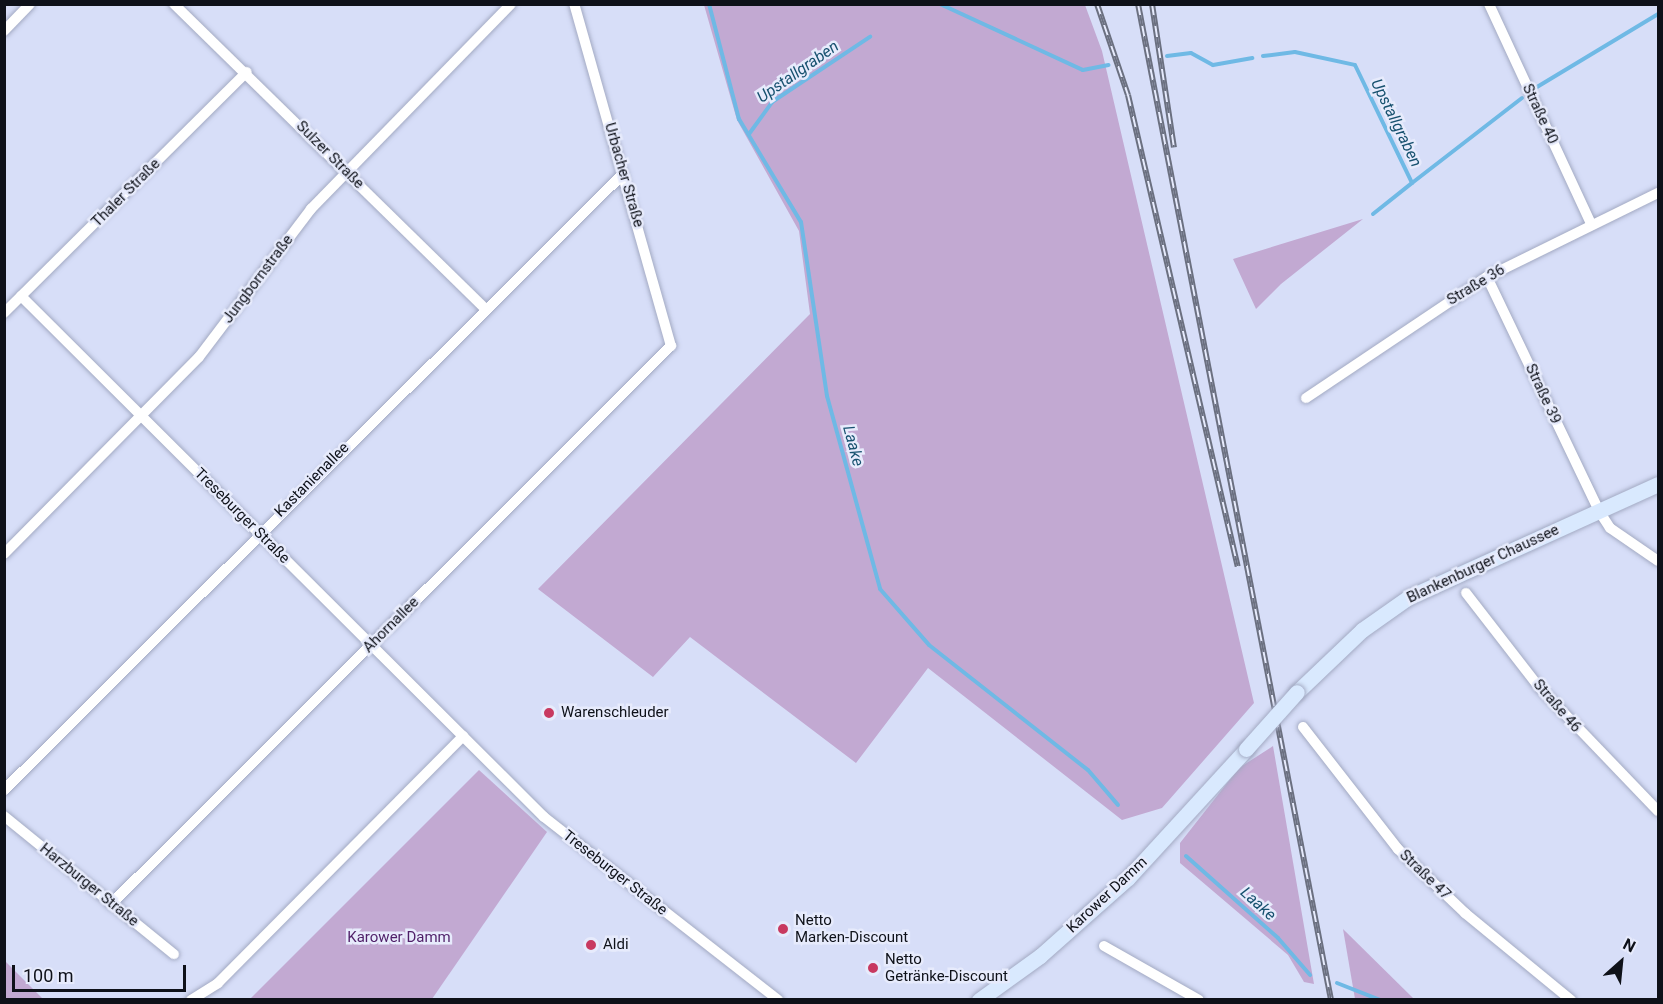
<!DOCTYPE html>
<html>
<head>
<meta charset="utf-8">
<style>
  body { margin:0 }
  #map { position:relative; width:1663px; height:1004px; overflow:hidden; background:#d7def8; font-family:Roboto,sans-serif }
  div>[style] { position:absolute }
  .green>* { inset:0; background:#c2a9d2 }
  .stream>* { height:4px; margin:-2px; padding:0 2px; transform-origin:2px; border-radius:2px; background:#6fb9e5 }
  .roads { filter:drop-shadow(0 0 2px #a3aac3) drop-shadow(0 0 2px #a3aac3) }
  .street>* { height:10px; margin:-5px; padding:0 5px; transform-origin:5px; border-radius:5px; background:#fff }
  .secondary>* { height:15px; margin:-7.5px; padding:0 7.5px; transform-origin:7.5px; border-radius:7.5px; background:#d9e9fe }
  .rail>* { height:6px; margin-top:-3px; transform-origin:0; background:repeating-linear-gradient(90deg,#e7ebfc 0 11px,#6b7080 0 22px); box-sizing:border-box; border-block:2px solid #6b7080 }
  .bridges { filter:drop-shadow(0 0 2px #a3aac3) drop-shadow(0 0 2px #a3aac3) }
  .secondary-bridge>* { height:15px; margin:-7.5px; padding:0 7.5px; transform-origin:7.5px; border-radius:7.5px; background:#d9e9fe }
  .dots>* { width:16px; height:16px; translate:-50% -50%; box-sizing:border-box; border:3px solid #e7ebfc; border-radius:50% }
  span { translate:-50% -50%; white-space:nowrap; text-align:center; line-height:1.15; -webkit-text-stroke:5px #e7ebfc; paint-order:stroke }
  .street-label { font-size:15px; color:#0e1119 }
  .poi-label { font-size:15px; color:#0e1119 }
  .left { translate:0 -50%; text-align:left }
  .park-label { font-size:15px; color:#4f1f68 }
  .water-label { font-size:16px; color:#17516f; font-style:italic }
  .frame { position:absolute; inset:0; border:6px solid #0e1119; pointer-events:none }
  .north { position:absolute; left:1591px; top:932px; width:60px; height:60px; -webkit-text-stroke:4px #e7ebfc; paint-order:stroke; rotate:27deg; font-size:16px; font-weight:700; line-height:24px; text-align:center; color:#0e1119 }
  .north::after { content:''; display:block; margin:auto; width:21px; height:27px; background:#0e1119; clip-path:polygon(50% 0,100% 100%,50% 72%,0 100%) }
  .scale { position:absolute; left:12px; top:965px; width:174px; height:27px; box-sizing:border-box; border:3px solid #0e1119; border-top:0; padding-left:8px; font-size:18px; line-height:21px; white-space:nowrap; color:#0e1119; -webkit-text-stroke:4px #e7ebfc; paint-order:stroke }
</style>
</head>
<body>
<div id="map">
  <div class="green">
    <div style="clip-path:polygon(704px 5px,1085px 5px,1102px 51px,1254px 703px,1162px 808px,1122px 820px,928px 668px,856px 763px,690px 637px,653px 677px,538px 589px,810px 314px,799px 231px,737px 120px)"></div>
    <div style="clip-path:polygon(1363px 219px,1281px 284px,1256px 309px,1233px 259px)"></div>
    <div style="clip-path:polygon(1273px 746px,1314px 984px,1304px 982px,1288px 955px,1180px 863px,1180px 843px,1239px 768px)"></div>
    <div style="clip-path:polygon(479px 770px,547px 832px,432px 999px,250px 999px)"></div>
    <div style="clip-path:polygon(1343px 929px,1414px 999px,1355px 999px)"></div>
    <div style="clip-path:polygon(4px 961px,5px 961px,43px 999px,5px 999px)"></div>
  </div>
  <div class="stream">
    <div style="left:709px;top:4px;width:119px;rotate:75.4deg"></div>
    <div style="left:739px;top:119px;width:120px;rotate:59deg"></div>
    <div style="left:801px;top:222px;width:176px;rotate:81.5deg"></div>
    <div style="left:827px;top:396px;width:200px;rotate:74.6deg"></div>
    <div style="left:880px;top:589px;width:74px;rotate:48.8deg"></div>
    <div style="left:929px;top:645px;width:202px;rotate:38.2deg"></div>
    <div style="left:1088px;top:770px;width:46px;rotate:49.4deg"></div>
    <div style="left:940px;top:4px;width:157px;rotate:24.8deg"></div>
    <div style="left:1083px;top:70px;width:26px;rotate:-11deg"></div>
    <div style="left:1167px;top:56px;width:24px;rotate:-7deg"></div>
    <div style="left:1191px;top:53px;width:25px;rotate:29deg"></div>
    <div style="left:1213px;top:65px;width:40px;rotate:-10deg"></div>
    <div style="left:1263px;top:56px;width:32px;rotate:-7deg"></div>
    <div style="left:1295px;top:52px;width:61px;rotate:12.2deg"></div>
    <div style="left:1355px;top:65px;width:131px;rotate:64.2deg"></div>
    <div style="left:1412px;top:183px;width:139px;rotate:-37.7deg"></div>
    <div style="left:1537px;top:87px;width:141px;rotate:-31.1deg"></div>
    <div style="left:749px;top:134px;width:39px;rotate:-54deg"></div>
    <div style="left:772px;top:102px;width:118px;rotate:-33.6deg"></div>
    <div style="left:1373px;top:214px;width:50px;rotate:-38.5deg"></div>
    <div style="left:1186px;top:856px;width:123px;rotate:41.7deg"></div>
    <div style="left:1278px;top:938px;width:49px;rotate:49.1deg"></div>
    <div style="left:1337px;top:983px;width:46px;rotate:21.6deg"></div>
  </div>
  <div class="roads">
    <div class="street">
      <div style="left:174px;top:4px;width:434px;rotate:44.4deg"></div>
      <div style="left:1489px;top:4px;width:242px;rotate:65.1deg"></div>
      <div style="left:4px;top:31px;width:37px;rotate:-46deg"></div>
      <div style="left:1487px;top:277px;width:259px;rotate:64.4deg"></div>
      <div style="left:1599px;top:511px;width:20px;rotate:57deg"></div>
      <div style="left:1610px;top:528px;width:58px;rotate:34.5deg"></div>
      <div style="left:21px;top:296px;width:738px;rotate:44.89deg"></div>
      <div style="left:544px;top:817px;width:297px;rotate:38deg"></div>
      <div style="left:4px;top:313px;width:342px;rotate:-44.8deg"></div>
      <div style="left:1306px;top:398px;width:218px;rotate:-33.8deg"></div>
      <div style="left:1487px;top:277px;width:191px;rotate:-26.2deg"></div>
      <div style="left:4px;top:554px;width:277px;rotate:-45.3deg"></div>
      <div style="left:199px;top:357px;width:186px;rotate:-52.9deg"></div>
      <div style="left:311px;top:209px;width:286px;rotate:-45.7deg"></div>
      <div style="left:1466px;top:593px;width:119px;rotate:52.2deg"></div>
      <div style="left:1539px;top:687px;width:172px;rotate:46.2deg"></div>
      <div style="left:1303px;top:727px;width:155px;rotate:52.1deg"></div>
      <div style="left:1398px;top:849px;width:93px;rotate:43.7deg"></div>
      <div style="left:1465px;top:913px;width:137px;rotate:39.4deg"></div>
      <div style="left:4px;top:790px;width:873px;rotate:-44.86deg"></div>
      <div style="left:4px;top:816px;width:219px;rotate:39.1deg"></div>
      <div style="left:111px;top:904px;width:791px;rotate:-44.9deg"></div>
      <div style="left:671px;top:346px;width:355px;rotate:-105.8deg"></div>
      <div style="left:1104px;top:946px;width:109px;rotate:29.6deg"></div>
      <div style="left:191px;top:1000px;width:32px;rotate:-32deg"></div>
      <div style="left:218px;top:983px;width:348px;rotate:-45.2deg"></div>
    </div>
    <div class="secondary">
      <div style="left:1297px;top:692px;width:90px;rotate:-43.6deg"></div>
      <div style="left:1362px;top:630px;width:57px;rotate:-35.1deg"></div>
      <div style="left:1409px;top:597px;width:273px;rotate:-24.4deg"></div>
      <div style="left:979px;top:1000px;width:75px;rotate:-35.8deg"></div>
      <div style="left:1040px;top:956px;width:118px;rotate:-41.6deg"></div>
      <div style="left:1128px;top:878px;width:175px;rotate:-47.5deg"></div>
    </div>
  </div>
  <div class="rail">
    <div style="left:1097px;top:4px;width:96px;rotate:71.2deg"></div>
    <div style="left:1128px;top:95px;width:484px;rotate:76.9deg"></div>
    <div style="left:1138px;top:4px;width:1015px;rotate:79.03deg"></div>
    <div style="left:1152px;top:4px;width:145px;rotate:81.3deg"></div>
  </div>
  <div class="bridges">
    <div class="secondary-bridge">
      <div style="left:1246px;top:749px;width:76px;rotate:-48.2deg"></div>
    </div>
  </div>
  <div class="dots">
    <div style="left:549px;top:713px;background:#c83960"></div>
    <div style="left:783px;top:929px;background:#c83960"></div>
    <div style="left:591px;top:945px;background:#c83960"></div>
    <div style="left:873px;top:968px;background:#c83960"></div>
  </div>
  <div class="street-label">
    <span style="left:1540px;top:114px;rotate:65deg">Straße 40</span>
    <span style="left:330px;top:155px;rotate:45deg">Sulzer Straße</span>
    <span style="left:624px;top:175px;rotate:74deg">Urbacher Straße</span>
    <span style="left:126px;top:193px;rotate:-45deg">Thaler Straße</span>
    <span style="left:258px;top:279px;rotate:-53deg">Jungbornstraße</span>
    <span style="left:1476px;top:285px;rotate:-31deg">Straße 36</span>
    <span style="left:1543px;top:394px;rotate:65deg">Straße 39</span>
    <span style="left:312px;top:480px;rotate:-45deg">Kastanienallee</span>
    <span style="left:242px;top:516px;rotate:45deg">Treseburger Straße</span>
    <span style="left:1483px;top:564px;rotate:-25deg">Blankenburger Chaussee</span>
    <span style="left:391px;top:625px;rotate:-45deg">Ahornallee</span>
    <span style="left:1557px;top:706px;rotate:49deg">Straße 46</span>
    <span style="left:615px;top:873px;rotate:38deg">Treseburger Straße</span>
    <span style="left:1425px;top:875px;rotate:44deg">Straße 47</span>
    <span style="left:89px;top:885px;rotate:39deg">Harzburger Straße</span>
    <span style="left:1107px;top:895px;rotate:-43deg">Karower Damm</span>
  </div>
  <div class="poi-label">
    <span class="left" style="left:561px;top:713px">Warenschleuder</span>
    <span class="left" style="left:795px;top:929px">Netto<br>Marken-Discount</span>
    <span class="left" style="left:603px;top:945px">Aldi</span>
    <span class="left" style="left:885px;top:968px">Netto<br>Getränke-Discount</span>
  </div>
  <div class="park-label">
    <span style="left:399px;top:938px">Karower Damm</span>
  </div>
  <div class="water-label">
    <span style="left:798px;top:72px;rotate:-35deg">Upstallgraben</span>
    <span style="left:1396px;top:123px;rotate:64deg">Upstallgraben</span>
    <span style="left:853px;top:446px;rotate:75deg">Laake</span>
    <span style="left:1258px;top:904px;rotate:42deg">Laake</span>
  </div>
  <div class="frame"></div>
  <div class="north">N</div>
  <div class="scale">100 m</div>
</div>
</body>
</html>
